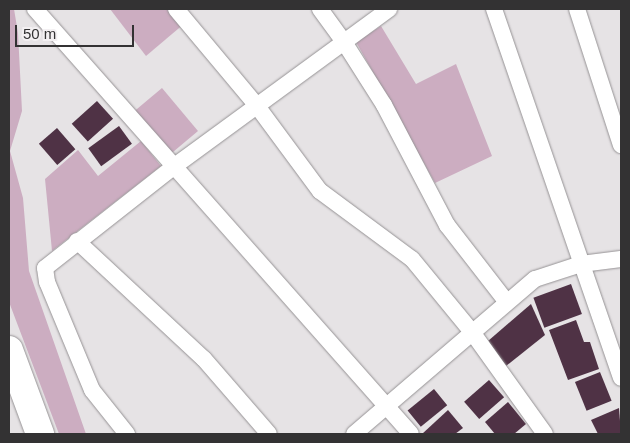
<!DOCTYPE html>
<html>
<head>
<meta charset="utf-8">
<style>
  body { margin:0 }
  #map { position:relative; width:630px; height:443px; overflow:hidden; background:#e6e3e5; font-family:Arial,sans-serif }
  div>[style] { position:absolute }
  .green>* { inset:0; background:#ccadc1; transform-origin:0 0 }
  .building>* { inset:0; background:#4f3245; transform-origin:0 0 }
  .roads { filter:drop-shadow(0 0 1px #959294) drop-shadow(0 0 1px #959294) }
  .street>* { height:16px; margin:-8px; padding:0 8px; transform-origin:8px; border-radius:8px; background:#fff }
  .highway>* { height:28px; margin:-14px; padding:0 14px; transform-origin:14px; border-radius:14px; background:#fff }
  span { translate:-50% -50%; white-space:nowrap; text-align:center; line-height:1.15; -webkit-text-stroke:5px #f3f0f2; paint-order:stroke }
  .frame { position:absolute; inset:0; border:10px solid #333233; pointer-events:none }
  .scale { position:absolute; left:15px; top:25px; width:119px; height:22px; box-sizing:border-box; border:2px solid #333233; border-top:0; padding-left:6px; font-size:15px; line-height:18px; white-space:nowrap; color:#333233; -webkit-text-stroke:4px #f3f0f2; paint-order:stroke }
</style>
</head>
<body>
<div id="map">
  <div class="green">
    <div style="clip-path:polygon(9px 9px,14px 9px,18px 33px,22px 111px,10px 151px,23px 198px,29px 271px,86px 434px,59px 434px,9px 302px)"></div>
    <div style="clip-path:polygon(110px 9px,173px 9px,185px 23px,146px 56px)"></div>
    <div style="clip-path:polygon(381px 26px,416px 84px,456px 64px,492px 156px,435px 183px,356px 42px)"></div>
    <div style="left:162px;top:88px;width:56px;height:35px;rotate:50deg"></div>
    <div style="clip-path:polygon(141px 141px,161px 166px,52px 251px,45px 179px,78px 150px,98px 176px)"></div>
  </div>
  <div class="building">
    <div style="left:97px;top:101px;width:24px;height:34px;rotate:48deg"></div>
    <div style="left:119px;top:126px;width:22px;height:38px;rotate:54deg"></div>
    <div style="left:57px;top:128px;width:28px;height:24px;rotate:49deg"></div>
    <div style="left:571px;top:284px;width:32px;height:40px;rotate:70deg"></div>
    <div style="clip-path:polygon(531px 304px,545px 335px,506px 366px,488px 341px)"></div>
    <div style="clip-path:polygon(576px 320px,584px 342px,590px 342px,599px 369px,568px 380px,549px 330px)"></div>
    <div style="left:600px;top:372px;width:31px;height:27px;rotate:68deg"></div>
    <div style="left:489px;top:380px;width:23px;height:33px;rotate:49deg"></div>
    <div style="left:434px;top:389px;width:21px;height:34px;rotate:51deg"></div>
    <div style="clip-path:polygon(508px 402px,526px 424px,514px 434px,495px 434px,485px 422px)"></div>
    <div style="clip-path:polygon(619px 408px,621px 434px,598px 434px,591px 420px)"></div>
    <div style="clip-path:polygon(448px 410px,463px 428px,455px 434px,422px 434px)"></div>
  </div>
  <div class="roads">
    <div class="street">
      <div style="left:35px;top:9px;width:567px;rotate:48.5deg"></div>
      <div style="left:176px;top:9px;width:126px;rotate:50.1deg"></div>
      <div style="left:257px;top:106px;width:106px;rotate:53.5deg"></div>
      <div style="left:320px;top:191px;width:114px;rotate:36.5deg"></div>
      <div style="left:412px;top:259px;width:94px;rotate:50.6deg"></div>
      <div style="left:472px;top:332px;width:125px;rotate:54.4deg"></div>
      <div style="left:320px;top:9px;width:41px;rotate:54deg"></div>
      <div style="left:344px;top:42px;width:75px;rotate:57.6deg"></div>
      <div style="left:384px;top:105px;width:136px;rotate:62.3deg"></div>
      <div style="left:447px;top:225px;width:96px;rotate:52.2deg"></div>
      <div style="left:494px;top:9px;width:390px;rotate:71deg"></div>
      <div style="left:577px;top:9px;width:143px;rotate:72.1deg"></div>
      <div style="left:77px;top:241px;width:173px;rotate:42.9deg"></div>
      <div style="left:204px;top:359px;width:99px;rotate:49.1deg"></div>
      <div style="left:127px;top:434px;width:56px;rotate:-128.5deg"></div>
      <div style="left:92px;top:390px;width:117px;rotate:-112.6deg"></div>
      <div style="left:47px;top:282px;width:14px;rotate:-98deg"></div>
      <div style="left:45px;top:268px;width:167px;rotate:-38.2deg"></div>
      <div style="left:176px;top:165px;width:264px;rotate:-36.2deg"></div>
      <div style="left:354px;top:434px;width:238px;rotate:-40.6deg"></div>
      <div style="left:535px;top:279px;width:48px;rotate:-18.1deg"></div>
      <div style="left:581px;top:264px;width:40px;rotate:-7.1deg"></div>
    </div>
    <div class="highway">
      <div style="left:9px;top:350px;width:90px;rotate:69.7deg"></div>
    </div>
  </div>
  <div class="frame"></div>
  <div class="scale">50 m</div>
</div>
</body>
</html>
